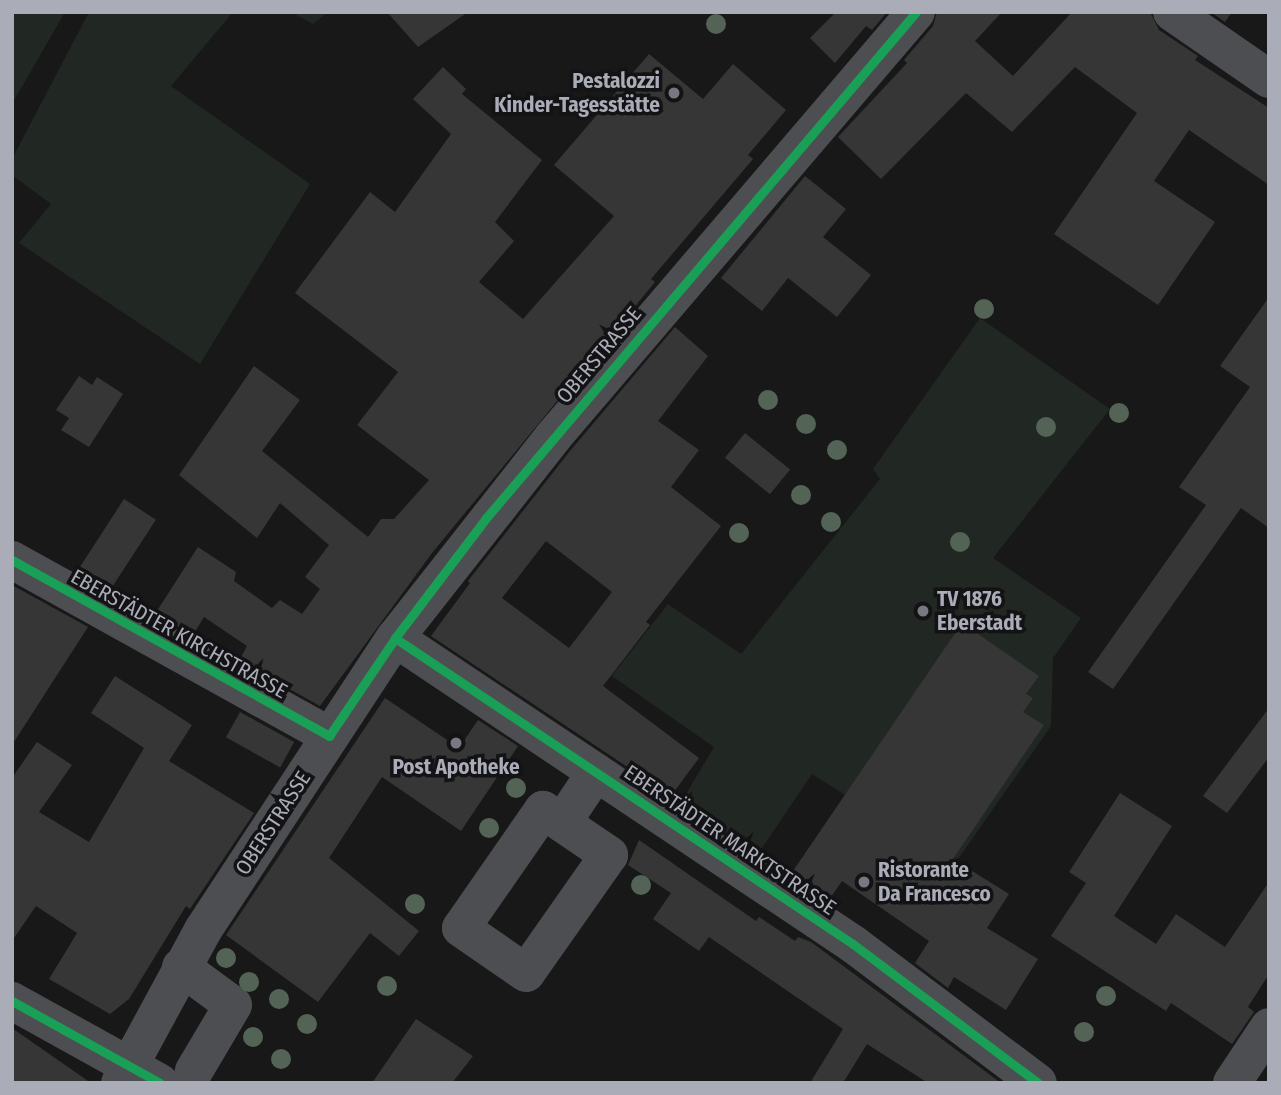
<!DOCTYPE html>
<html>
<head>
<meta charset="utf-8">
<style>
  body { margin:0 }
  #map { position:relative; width:1281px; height:1095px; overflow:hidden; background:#181818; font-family:"Fira Sans Condensed",sans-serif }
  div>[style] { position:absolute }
  .green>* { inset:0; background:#212722 }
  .building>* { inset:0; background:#363637; transform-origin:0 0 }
  .minor>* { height:38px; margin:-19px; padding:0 19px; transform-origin:19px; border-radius:19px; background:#4d4e51 }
  .tram>* { height:2px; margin:-1px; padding:0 1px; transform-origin:1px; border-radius:1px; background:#4d4e51 }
  .cycleway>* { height:9px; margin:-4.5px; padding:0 4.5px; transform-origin:4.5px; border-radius:4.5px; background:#1a9f57 }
  .trees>* { width:20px; height:20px; margin:-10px; border-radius:50%; background:#536457 }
  .dots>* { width:19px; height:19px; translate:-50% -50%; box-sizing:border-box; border:4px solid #131214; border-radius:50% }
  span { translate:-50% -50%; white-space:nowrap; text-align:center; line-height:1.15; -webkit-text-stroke:7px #131214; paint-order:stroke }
  .poi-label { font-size:21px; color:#aaacb8; font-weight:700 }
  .right { translate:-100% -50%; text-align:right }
  .left { translate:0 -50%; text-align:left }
  .street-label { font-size:21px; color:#aaacb8 }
  .frame { position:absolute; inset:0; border:14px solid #aaacb8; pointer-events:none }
</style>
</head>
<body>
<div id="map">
  <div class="green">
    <div style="clip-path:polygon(12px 12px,65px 12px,12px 104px)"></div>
    <div style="clip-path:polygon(89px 12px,233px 12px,171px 86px,310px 184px,200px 364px,19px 243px,51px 204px,12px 175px,12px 159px)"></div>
    <div style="clip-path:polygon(291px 12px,328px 12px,313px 24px)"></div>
    <div style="clip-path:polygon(980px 318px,1110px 409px,993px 558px,1081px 618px,1053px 658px,1051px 726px,933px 895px,884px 820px,812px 774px,758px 854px,680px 804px,714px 747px,612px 676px,668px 604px,741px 654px,880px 479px,873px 469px)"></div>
  </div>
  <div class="building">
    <div style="clip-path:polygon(387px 12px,468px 12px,418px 47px)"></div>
    <div style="clip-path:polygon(836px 12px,887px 12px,872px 30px,866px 26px,835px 63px,810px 38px)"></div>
    <div style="clip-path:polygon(937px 12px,1002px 12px,975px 41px,1013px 76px,1072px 12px,1150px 12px,1159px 30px,1198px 56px,1195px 60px,1269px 108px,1269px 185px,1189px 130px,1154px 181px,1215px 222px,1158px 305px,1054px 234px,1137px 113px,1075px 67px,1012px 132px,966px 93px,881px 179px,838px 137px,907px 63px,904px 60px,933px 26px)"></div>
    <div style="clip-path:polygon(1211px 12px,1232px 12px,1225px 22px)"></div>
    <div style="clip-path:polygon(649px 54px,703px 99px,733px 64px,786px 110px,748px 155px,753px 159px,651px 279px,655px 282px,432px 553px,320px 706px,239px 661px,247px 646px,204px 617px,193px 635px,155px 614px,198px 547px,236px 572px,234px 581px,272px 608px,280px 600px,302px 614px,320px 589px,305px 577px,329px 545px,280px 503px,257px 538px,179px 475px,254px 366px,300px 400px,262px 451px,368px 537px,381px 519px,394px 519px,429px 480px,357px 425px,398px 372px,295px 293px,370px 192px,395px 212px,451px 134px,413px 99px,443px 67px,466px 89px,462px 94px,542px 160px,495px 222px,514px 241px,479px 282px,523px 319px,614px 216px,554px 165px)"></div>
    <div style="clip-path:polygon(805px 176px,846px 209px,823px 237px,871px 275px,837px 317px,788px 278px,762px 311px,721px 278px)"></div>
    <div style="clip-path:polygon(1269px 297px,1269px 528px,1241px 508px,1113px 689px,1088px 672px,1206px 505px,1179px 487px,1250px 387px,1220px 366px)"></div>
    <div style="clip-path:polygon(evenodd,675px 327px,708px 356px,658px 421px,699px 450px,671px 487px,721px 526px,646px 622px,650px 625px,603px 686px,699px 758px,671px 796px,431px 636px,470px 583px,468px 581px,570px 451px,675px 327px,546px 541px,612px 592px,569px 648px,502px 598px,546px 541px)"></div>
    <div style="clip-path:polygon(79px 376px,92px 385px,97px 377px,123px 394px,89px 447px,61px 430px,69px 418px,56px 410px)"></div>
    <div style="left:745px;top:433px;width:58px;height:32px;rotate:39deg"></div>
    <div style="left:124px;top:499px;width:38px;height:86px;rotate:33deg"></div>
    <div style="clip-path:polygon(12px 585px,88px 627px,12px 745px)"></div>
    <div style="clip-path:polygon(962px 623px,1039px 676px,1026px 694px,1033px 698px,1023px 712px,1044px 725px,953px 859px,1009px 894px,987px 928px,1038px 959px,1006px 1010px,954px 977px,948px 988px,915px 963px,929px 941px,842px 881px,831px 897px,793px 871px)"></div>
    <div style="clip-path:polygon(115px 676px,192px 725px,169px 761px,254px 813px,190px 909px,186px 906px,129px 999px,110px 1014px,49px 979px,77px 933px,36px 906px,12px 941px,12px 778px,37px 742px,72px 765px,39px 812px,89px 842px,144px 748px,91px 713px)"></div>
    <div style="clip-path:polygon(385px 698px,459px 748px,478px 720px,518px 746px,461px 831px,382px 777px,329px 858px,419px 931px,399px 956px,370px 933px,318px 1002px,226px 935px)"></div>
    <div style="clip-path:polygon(1269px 708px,1269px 757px,1227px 813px,1203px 796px)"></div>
    <div style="left:240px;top:712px;width:62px;height:29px;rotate:29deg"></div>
    <div style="clip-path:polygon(1120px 793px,1172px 826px,1114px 916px,1156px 944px,1176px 914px,1225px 947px,1269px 882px,1269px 974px,1248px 1007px,1254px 1012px,1232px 1044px,1171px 1003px,1166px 1011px,1051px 936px,1086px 883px,1069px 872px)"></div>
    <div style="clip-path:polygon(639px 840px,756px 921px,759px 917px,795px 941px,798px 937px,811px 942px,1001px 1083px,928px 1083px,867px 1044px,843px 1083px,810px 1083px,843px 1029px,709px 937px,699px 951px,653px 919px,671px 893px,628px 865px)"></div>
    <div style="clip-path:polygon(416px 1019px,473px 1056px,452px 1083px,372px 1083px)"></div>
    <div style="clip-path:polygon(12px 1028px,91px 1083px,12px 1083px)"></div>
  </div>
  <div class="minor">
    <div style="left:1172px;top:12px;width:118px;rotate:34.6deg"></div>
    <div style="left:12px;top:560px;width:363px;rotate:29deg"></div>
    <div style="left:395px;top:638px;width:551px;rotate:33.75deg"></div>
    <div style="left:853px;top:944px;width:231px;rotate:36.9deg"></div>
    <div style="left:562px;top:823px;width:57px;rotate:34.2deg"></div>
    <div style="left:609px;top:855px;width:144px;rotate:125.1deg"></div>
    <div style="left:526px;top:973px;width:79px;rotate:-145.3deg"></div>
    <div style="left:461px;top:928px;width:144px;rotate:-55.2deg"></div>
    <div style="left:543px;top:810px;width:23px;rotate:34deg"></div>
    <div style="left:562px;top:823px;width:61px;rotate:-56.3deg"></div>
    <div style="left:181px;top:967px;width:64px;rotate:36.2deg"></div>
    <div style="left:233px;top:1005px;width:77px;rotate:120.6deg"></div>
    <div style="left:12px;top:1001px;width:169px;rotate:29deg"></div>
    <div style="left:120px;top:1083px;width:174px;rotate:-61.5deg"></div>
    <div style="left:203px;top:930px;width:349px;rotate:-56.7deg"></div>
    <div style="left:395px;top:638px;width:256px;rotate:-51.8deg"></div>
    <div style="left:553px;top:437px;width:559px;rotate:-49.5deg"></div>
    <div style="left:1232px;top:1083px;width:67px;rotate:-56.5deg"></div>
  </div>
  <div class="tram">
    <div style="left:1159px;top:12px;width:135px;rotate:35.7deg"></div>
    <div style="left:1188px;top:12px;width:99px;rotate:35.1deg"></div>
  </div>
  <div class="cycleway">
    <div style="left:12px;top:560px;width:363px;rotate:29deg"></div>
    <div style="left:329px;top:736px;width:118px;rotate:-56deg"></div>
    <div style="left:395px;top:638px;width:151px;rotate:-52.8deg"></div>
    <div style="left:486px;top:518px;width:664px;rotate:-49.64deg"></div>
    <div style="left:395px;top:638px;width:551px;rotate:33.75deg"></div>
    <div style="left:853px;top:944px;width:231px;rotate:36.9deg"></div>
    <div style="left:12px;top:1001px;width:169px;rotate:29deg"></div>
  </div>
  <div class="trees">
    <div style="left:716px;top:24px"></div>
    <div style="left:984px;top:309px"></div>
    <div style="left:768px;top:400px"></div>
    <div style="left:1119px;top:413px"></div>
    <div style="left:806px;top:424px"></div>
    <div style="left:1046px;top:427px"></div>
    <div style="left:837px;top:450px"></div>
    <div style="left:801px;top:495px"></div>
    <div style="left:831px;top:522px"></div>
    <div style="left:739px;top:533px"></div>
    <div style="left:960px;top:542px"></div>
    <div style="left:516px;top:788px"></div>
    <div style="left:489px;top:828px"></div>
    <div style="left:641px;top:885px"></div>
    <div style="left:415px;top:904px"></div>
    <div style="left:226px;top:958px"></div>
    <div style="left:249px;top:982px"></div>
    <div style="left:387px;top:986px"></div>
    <div style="left:1106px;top:996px"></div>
    <div style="left:279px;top:999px"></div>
    <div style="left:307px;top:1024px"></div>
    <div style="left:1084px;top:1032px"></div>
    <div style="left:253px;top:1037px"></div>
    <div style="left:281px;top:1059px"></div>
  </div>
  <div class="dots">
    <div style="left:674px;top:93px;background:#777880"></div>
    <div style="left:923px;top:611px;background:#777880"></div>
    <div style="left:456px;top:743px;background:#777880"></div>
    <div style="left:864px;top:882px;background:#777880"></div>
  </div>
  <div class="poi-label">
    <span class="right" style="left:660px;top:93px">Pestalozzi<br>Kinder-Tagesstätte</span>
    <span class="left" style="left:937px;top:611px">TV 1876<br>Eberstadt</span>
    <span style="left:456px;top:767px">Post Apotheke</span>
    <span class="left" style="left:878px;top:882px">Ristorante<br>Da Francesco</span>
  </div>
  <div class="street-label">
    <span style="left:599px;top:355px;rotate:-50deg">OBERSTRASSE</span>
    <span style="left:179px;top:634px;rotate:29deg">EBERSTÄDTER KIRCHSTRASSE</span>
    <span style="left:273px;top:823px;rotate:-57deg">OBERSTRASSE</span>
    <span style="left:730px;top:840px;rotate:34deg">EBERSTÄDTER MARKTSTRASSE</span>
  </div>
  <div class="frame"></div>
</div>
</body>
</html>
